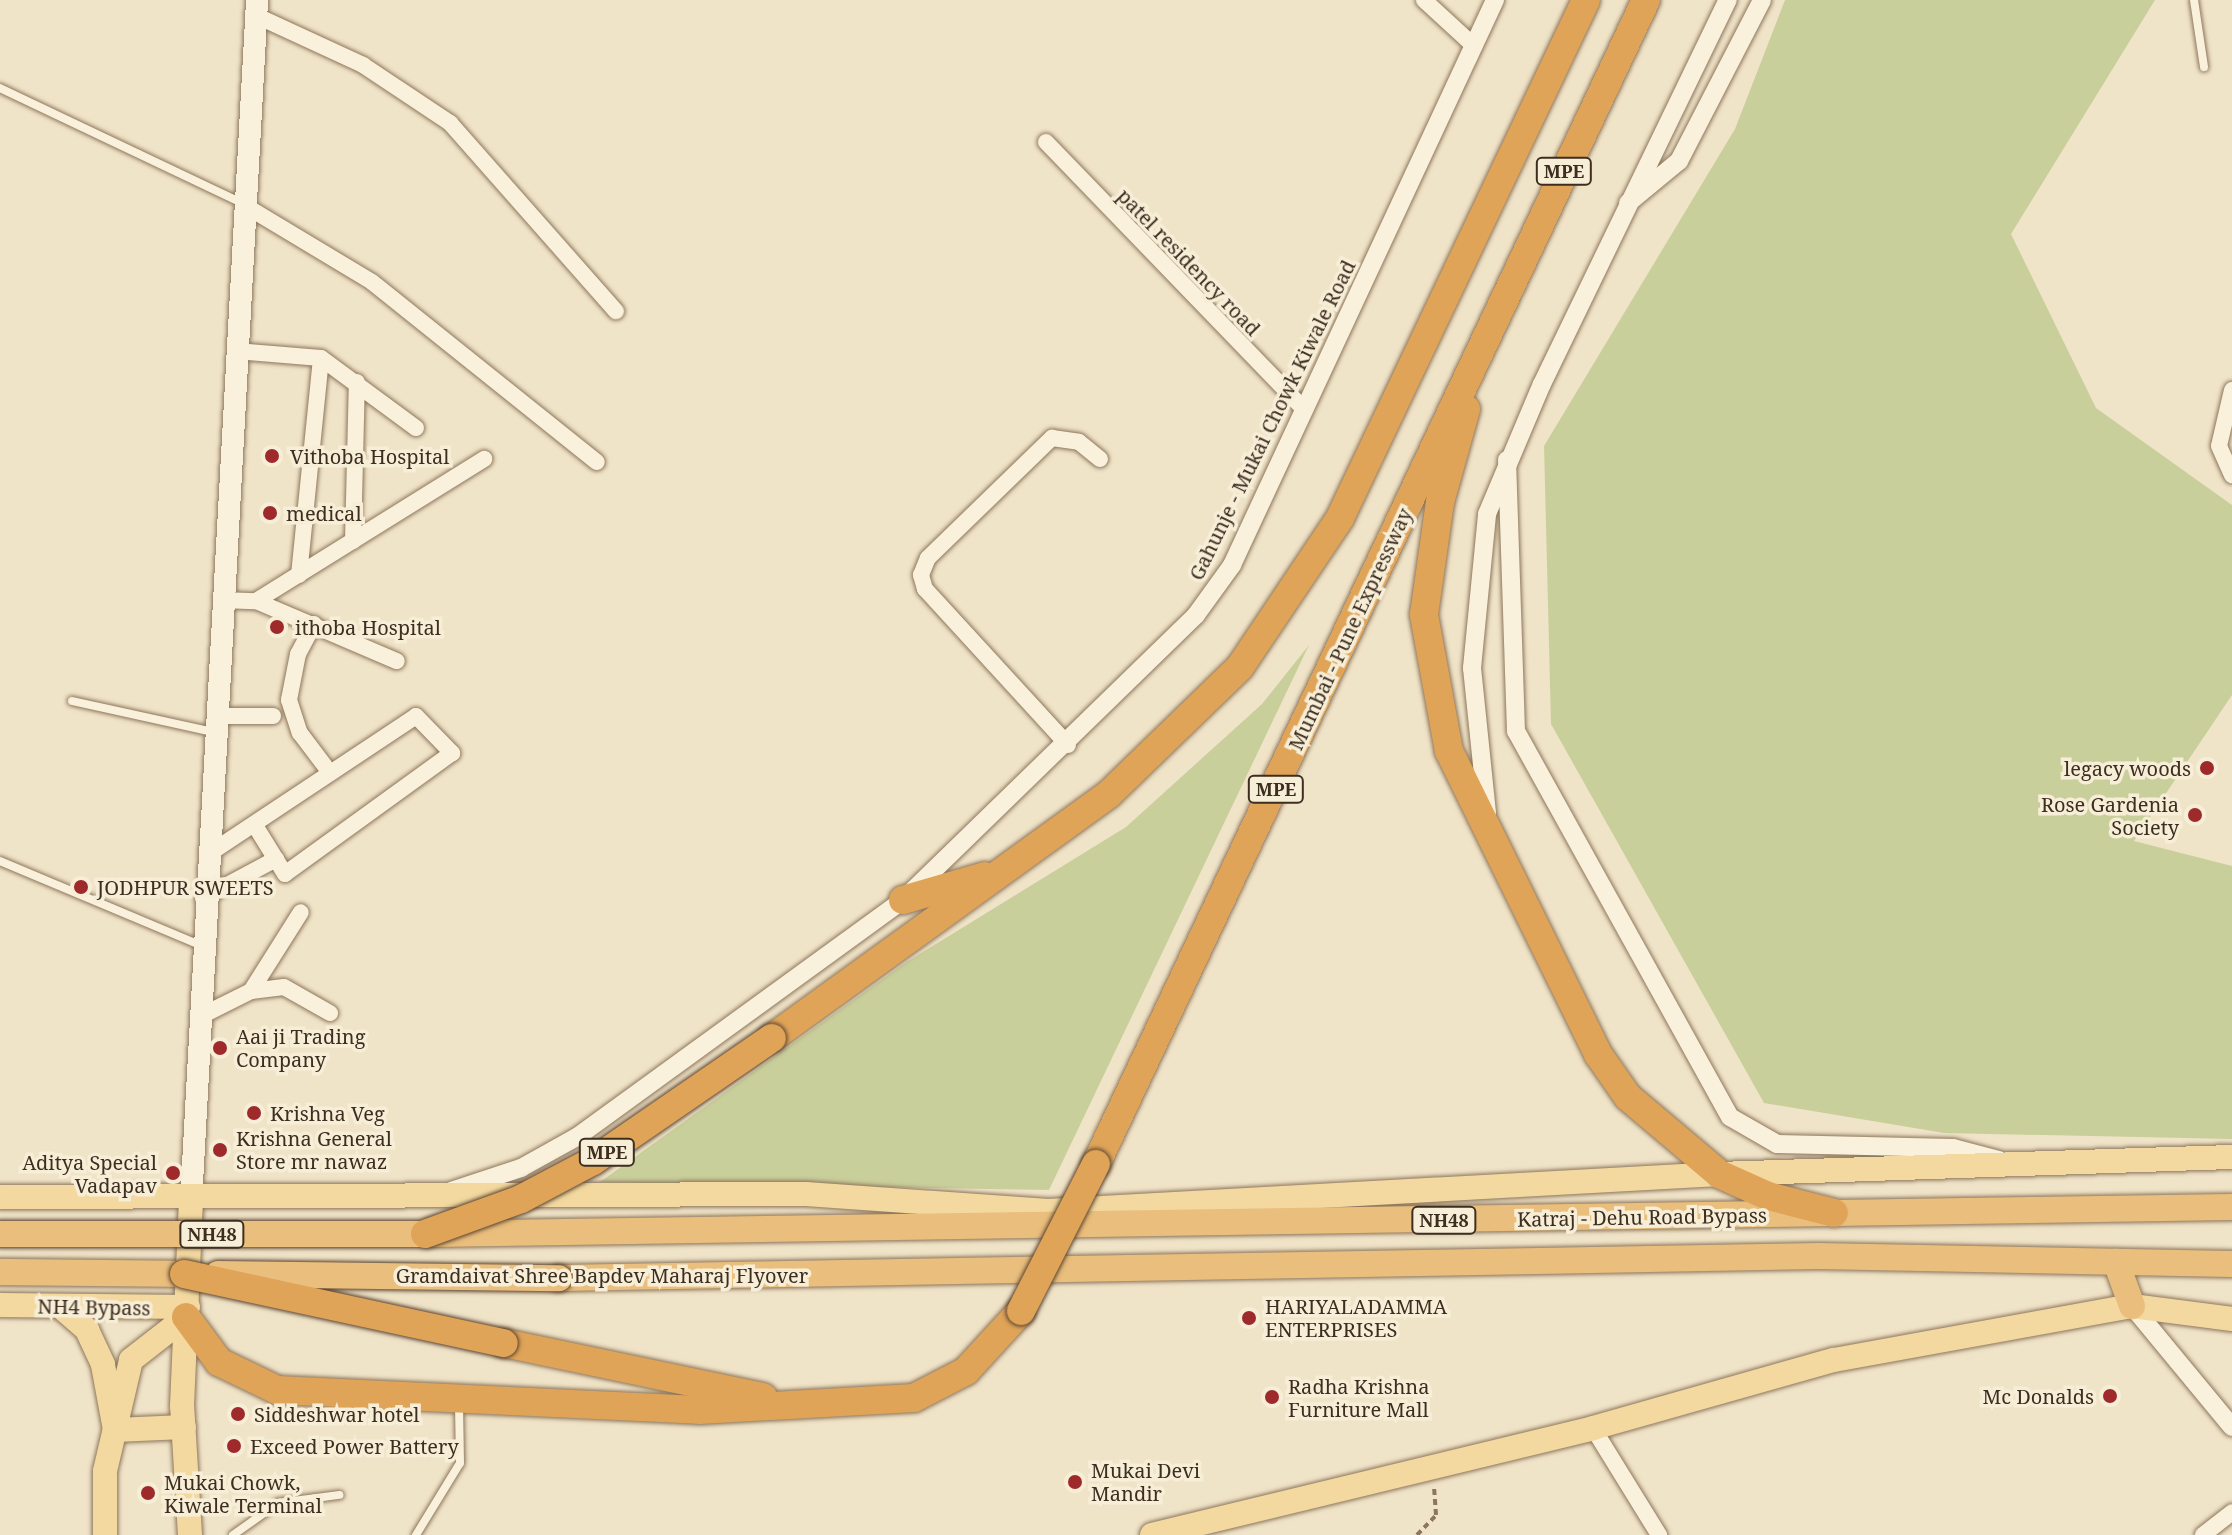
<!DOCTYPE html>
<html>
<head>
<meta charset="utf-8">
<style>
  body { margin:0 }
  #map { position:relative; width:2232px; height:1535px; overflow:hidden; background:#f0e4c8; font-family:"Noto Serif",serif }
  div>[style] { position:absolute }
  .green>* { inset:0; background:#c9cf9b }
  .path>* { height:4px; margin-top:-2px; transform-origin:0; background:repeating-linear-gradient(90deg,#8d765c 0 6px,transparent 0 10px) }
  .roads { filter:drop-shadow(0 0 2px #8d765c) drop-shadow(0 0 2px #8d765c) }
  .service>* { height:8px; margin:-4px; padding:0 4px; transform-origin:4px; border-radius:4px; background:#faf1dc }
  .minor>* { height:16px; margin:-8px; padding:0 8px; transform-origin:8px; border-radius:8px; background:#faf1dc }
  .tertiary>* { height:18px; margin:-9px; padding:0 9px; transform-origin:9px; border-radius:9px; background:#faf1dc }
  .secondary>* { height:22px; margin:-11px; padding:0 11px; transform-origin:11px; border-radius:11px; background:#faf1dc }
  .primary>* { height:24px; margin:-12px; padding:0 12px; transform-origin:12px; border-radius:12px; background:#f3d9a0 }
  .trunk>* { height:26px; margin:-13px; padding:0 13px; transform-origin:13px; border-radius:13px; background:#eabe7c }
  .motorway>* { height:28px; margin:-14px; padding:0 14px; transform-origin:14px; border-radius:14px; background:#e0a458 }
  .bridges { filter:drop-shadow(0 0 2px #5b4430) drop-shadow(0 0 2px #5b4430) }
  .trunk-bridge>* { height:26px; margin:-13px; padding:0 13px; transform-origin:13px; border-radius:13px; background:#eabe7c }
  .motorway-bridge>* { height:28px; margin:-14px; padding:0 14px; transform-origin:14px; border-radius:14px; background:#e0a458 }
  .dots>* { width:22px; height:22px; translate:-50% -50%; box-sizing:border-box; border:4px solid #f7eed8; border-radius:50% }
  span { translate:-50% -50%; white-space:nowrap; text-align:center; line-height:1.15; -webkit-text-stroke:7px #f7eed8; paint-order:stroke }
  .shield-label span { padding:2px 6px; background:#f7eed8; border:2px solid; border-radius:6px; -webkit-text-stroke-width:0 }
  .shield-label { font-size:18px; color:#3d2e20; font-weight:700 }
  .street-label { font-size:20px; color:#3d2e20 }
  .poi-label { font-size:20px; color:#3d2e20 }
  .left { translate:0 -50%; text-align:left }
  .right { translate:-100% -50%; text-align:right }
</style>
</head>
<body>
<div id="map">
  <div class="green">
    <div style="clip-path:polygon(1785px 0,2155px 0,2011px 234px,2096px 408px,2232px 505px,2232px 695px,2134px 841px,2232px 866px,2232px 1139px,1944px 1133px,1764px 1103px,1551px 724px,1544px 446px,1735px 129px)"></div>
    <div style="clip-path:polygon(1309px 645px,1049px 1190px,600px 1182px,905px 963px,1126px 827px,1262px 704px)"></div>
  </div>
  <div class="path">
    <div style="left:1417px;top:1535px;width:28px;rotate:-46deg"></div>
    <div style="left:1436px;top:1515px;width:28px;rotate:-94deg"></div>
  </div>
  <div class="roads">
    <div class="service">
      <div style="left:2194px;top:0;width:68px;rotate:81.5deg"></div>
      <div style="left:0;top:88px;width:270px;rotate:25.4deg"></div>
      <div style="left:72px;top:701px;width:144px;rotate:12.4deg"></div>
      <div style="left:0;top:861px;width:219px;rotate:22.8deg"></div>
      <div style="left:233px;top:1535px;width:55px;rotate:-35.4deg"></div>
      <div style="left:278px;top:1503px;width:62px;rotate:-7.5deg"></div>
      <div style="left:416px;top:1535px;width:84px;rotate:-58.6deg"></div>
      <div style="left:460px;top:1463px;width:60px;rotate:-91deg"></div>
    </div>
    <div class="minor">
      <div style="left:1424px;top:0;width:68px;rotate:42.6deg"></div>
      <div style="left:255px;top:15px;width:119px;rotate:24.8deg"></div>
      <div style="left:363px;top:65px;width:105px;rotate:33.7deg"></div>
      <div style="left:450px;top:123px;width:251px;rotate:48.6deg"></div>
      <div style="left:1046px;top:142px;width:371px;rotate:46deg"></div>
      <div style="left:244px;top:205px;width:149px;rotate:31deg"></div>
      <div style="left:372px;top:282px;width:288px;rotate:38.7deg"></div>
      <div style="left:236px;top:351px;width:85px;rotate:4.7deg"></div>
      <div style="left:321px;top:358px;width:118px;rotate:36.4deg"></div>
      <div style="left:2232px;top:390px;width:57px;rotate:103.1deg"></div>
      <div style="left:2219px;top:446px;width:32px;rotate:66deg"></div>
      <div style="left:353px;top:541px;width:159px;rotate:-88.6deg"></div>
      <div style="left:299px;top:575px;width:218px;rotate:-84.2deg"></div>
      <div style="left:221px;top:600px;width:35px;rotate:2deg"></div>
      <div style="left:256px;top:601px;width:269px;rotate:-31.9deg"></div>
      <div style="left:256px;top:601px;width:153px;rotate:23.1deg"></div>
      <div style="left:314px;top:624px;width:34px;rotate:118deg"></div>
      <div style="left:298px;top:654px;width:47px;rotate:101.1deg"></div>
      <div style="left:289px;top:700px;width:35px;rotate:72deg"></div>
      <div style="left:300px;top:733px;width:41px;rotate:52.9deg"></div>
      <div style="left:215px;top:716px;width:58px"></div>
      <div style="left:1068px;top:745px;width:212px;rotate:-132.5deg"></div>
      <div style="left:925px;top:589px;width:15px;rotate:-106deg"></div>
      <div style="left:921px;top:575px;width:18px;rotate:-68deg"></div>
      <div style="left:928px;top:558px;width:173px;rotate:-44.1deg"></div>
      <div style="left:1052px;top:438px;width:27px;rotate:8deg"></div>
      <div style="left:1079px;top:442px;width:27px;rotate:39deg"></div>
      <div style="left:207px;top:855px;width:251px;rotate:-33.6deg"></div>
      <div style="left:416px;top:716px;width:52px;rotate:45.8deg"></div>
      <div style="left:452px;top:753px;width:206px;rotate:144.1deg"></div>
      <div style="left:285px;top:874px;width:55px;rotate:-121.7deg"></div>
      <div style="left:203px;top:898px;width:83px;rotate:-28.1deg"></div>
      <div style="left:251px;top:991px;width:93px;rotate:-57.7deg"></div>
      <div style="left:203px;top:1015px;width:54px;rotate:-26.6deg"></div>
      <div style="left:251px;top:991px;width:33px;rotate:-7deg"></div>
      <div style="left:284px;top:987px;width:53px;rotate:29.5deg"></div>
      <div style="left:1593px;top:1428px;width:126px;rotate:58.3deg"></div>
      <div style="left:2203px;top:1535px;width:37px;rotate:-38deg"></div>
    </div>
    <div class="tertiary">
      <div style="left:1628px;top:203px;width:66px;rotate:-39.5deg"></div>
      <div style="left:1679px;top:161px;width:181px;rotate:-62.7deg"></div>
      <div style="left:1507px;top:460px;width:271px;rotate:88.1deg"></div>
      <div style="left:1516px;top:731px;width:441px;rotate:61deg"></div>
      <div style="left:1730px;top:1117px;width:54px;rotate:29.9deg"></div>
      <div style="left:1777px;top:1144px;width:176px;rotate:1.3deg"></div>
      <div style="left:1953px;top:1148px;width:48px;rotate:14.6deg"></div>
      <div style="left:1487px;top:813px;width:146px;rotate:-95.9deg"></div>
      <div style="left:1472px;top:668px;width:155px;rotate:-84.4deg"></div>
      <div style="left:1487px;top:514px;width:141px;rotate:-67.1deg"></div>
      <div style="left:1542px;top:384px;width:427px;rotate:-64.2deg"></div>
      <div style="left:451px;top:1191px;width:74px;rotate:-18.2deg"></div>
      <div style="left:521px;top:1168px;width:64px;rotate:-29deg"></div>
      <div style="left:577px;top:1137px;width:403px;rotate:-36deg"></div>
      <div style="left:903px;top:900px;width:409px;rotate:-44.2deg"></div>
      <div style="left:1196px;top:615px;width:62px;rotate:-54.2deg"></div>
      <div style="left:1232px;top:565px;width:623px;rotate:-65.04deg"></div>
      <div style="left:2132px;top:1306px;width:157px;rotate:50.4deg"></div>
    </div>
    <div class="secondary">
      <div style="left:191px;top:1201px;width:1203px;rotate:-86.85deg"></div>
    </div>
    <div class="primary">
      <div style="left:0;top:1197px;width:806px;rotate:-0.21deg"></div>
      <div style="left:806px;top:1194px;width:243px;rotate:4deg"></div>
      <div style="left:1048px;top:1211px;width:672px;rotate:-3.16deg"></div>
      <div style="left:1719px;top:1174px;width:513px;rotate:-1.9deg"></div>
      <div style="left:0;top:1305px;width:188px;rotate:0.6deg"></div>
      <div style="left:61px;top:1307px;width:35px;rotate:41deg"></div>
      <div style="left:87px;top:1330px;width:38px;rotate:65deg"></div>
      <div style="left:103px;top:1365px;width:66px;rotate:79.5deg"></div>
      <div style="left:115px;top:1430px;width:69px;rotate:-2.5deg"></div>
      <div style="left:105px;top:1535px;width:64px;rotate:-90deg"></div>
      <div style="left:105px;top:1471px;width:114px;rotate:-76.8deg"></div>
      <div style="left:131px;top:1360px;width:70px;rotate:-38deg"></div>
      <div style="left:190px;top:1535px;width:129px;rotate:-93.5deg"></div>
      <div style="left:182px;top:1406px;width:205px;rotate:-87.5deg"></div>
      <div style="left:1152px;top:1535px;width:454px;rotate:-13.6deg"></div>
      <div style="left:1593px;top:1428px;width:250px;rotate:-15.8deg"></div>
      <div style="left:1834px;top:1360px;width:303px;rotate:-10.3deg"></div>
      <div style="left:2132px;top:1306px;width:101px;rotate:7.4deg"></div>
    </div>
    <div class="trunk">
      <div style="left:432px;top:1234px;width:1800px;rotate:-0.86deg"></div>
      <div style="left:2116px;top:1262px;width:47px;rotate:70deg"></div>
      <div style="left:0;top:1272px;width:184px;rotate:0.6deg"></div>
      <div style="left:559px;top:1278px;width:1259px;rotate:-1deg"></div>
      <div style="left:1818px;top:1256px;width:414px;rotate:1.1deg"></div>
    </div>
    <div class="motorway">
      <div style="left:1466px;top:409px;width:97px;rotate:105.6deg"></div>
      <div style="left:1440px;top:502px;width:114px;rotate:98.1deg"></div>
      <div style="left:1424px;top:615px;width:138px;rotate:79.6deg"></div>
      <div style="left:1449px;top:751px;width:338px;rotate:63.8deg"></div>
      <div style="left:1598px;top:1054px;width:52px;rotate:55.1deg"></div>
      <div style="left:1628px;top:1097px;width:119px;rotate:40.2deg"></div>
      <div style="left:1719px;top:1174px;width:54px;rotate:24.2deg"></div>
      <div style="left:1768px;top:1196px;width:68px;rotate:14.4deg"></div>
      <div style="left:903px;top:900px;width:85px;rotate:-16.3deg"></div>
      <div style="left:772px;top:1038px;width:416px;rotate:-35.9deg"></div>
      <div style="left:1109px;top:794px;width:182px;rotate:-44.1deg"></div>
      <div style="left:1240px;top:667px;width:179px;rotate:-56.1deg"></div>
      <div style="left:1340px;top:518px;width:573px;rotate:-64.6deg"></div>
      <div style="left:1096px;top:1164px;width:1287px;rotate:-64.71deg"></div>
      <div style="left:186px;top:1317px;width:56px;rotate:53.7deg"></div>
      <div style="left:219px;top:1362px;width:64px;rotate:25.8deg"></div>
      <div style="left:277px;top:1390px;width:422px;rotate:2.7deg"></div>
      <div style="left:699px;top:1410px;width:215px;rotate:-3.2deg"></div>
      <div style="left:914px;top:1398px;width:59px;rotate:-27.4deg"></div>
      <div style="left:966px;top:1371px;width:81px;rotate:-47.5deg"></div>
      <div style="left:504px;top:1343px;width:265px;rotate:11.8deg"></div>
    </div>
  </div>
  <div class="bridges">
    <div class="trunk-bridge">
      <div style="left:0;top:1234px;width:425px"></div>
      <div style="left:218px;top:1274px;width:341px;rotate:0.7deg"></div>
    </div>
    <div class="motorway-bridge">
      <div style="left:425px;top:1234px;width:102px;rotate:-20deg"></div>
      <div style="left:521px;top:1199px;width:81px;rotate:-27.8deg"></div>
      <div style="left:593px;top:1161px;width:217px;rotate:-34.5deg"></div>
      <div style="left:184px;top:1274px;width:327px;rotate:12.2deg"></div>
      <div style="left:1021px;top:1311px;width:165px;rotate:-63deg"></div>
    </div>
  </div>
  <div class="dots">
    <div style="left:272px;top:456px;background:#9e2a2b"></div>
    <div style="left:270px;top:513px;background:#9e2a2b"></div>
    <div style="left:277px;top:627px;background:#9e2a2b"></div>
    <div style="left:2207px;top:768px;background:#9e2a2b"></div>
    <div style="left:2195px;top:815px;background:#9e2a2b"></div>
    <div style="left:81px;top:887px;background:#9e2a2b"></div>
    <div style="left:220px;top:1048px;background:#9e2a2b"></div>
    <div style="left:254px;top:1113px;background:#9e2a2b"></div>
    <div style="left:220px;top:1150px;background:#9e2a2b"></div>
    <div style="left:173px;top:1173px;background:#9e2a2b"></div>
    <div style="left:1249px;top:1318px;background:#9e2a2b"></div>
    <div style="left:2110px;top:1396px;background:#9e2a2b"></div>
    <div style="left:1272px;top:1397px;background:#9e2a2b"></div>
    <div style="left:238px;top:1414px;background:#9e2a2b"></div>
    <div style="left:234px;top:1446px;background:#9e2a2b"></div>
    <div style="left:1075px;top:1482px;background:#9e2a2b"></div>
    <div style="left:148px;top:1493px;background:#9e2a2b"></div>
  </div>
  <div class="shield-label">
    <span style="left:1564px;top:171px">MPE</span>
    <span style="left:1276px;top:789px">MPE</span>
    <span style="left:607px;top:1152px">MPE</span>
    <span style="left:1444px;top:1220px">NH48</span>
    <span style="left:212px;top:1234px">NH48</span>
  </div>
  <div class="street-label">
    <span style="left:1189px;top:262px;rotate:46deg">patel residency road</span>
    <span style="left:1272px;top:420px;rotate:-64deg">Gahunje - Mukai Chowk Kiwale Road</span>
    <span style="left:1350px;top:629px;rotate:-65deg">Mumbai - Pune Expressway</span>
    <span style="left:1642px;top:1217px;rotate:-1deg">Katraj - Dehu Road Bypass</span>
    <span style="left:602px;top:1275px">Gramdaivat Shree Bapdev Maharaj Flyover</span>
    <span style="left:94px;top:1307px;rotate:1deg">NH4 Bypass</span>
  </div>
  <div class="poi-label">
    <span class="left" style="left:290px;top:456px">Vithoba Hospital</span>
    <span class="left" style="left:286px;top:513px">medical</span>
    <span class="left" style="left:295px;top:627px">ithoba Hospital</span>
    <span class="right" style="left:2191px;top:768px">legacy woods</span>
    <span class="right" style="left:2179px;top:816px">Rose Gardenia<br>Society</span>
    <span class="left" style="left:97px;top:887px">JODHPUR SWEETS</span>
    <span class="left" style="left:236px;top:1048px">Aai ji Trading<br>Company</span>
    <span class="left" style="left:270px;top:1113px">Krishna Veg</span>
    <span class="left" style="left:236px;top:1150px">Krishna General<br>Store mr nawaz</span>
    <span class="right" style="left:157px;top:1174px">Aditya Special<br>Vadapav</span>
    <span class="left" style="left:1265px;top:1318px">HARIYALADAMMA<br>ENTERPRISES</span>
    <span class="left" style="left:1288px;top:1398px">Radha Krishna<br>Furniture Mall</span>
    <span class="right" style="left:2094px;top:1396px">Mc Donalds</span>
    <span class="left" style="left:254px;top:1414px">Siddeshwar hotel</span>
    <span class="left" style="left:250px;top:1446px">Exceed Power Battery</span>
    <span class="left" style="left:1091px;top:1482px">Mukai Devi<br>Mandir</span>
    <span class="left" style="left:164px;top:1494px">Mukai Chowk,<br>Kiwale Terminal</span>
  </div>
</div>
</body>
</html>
